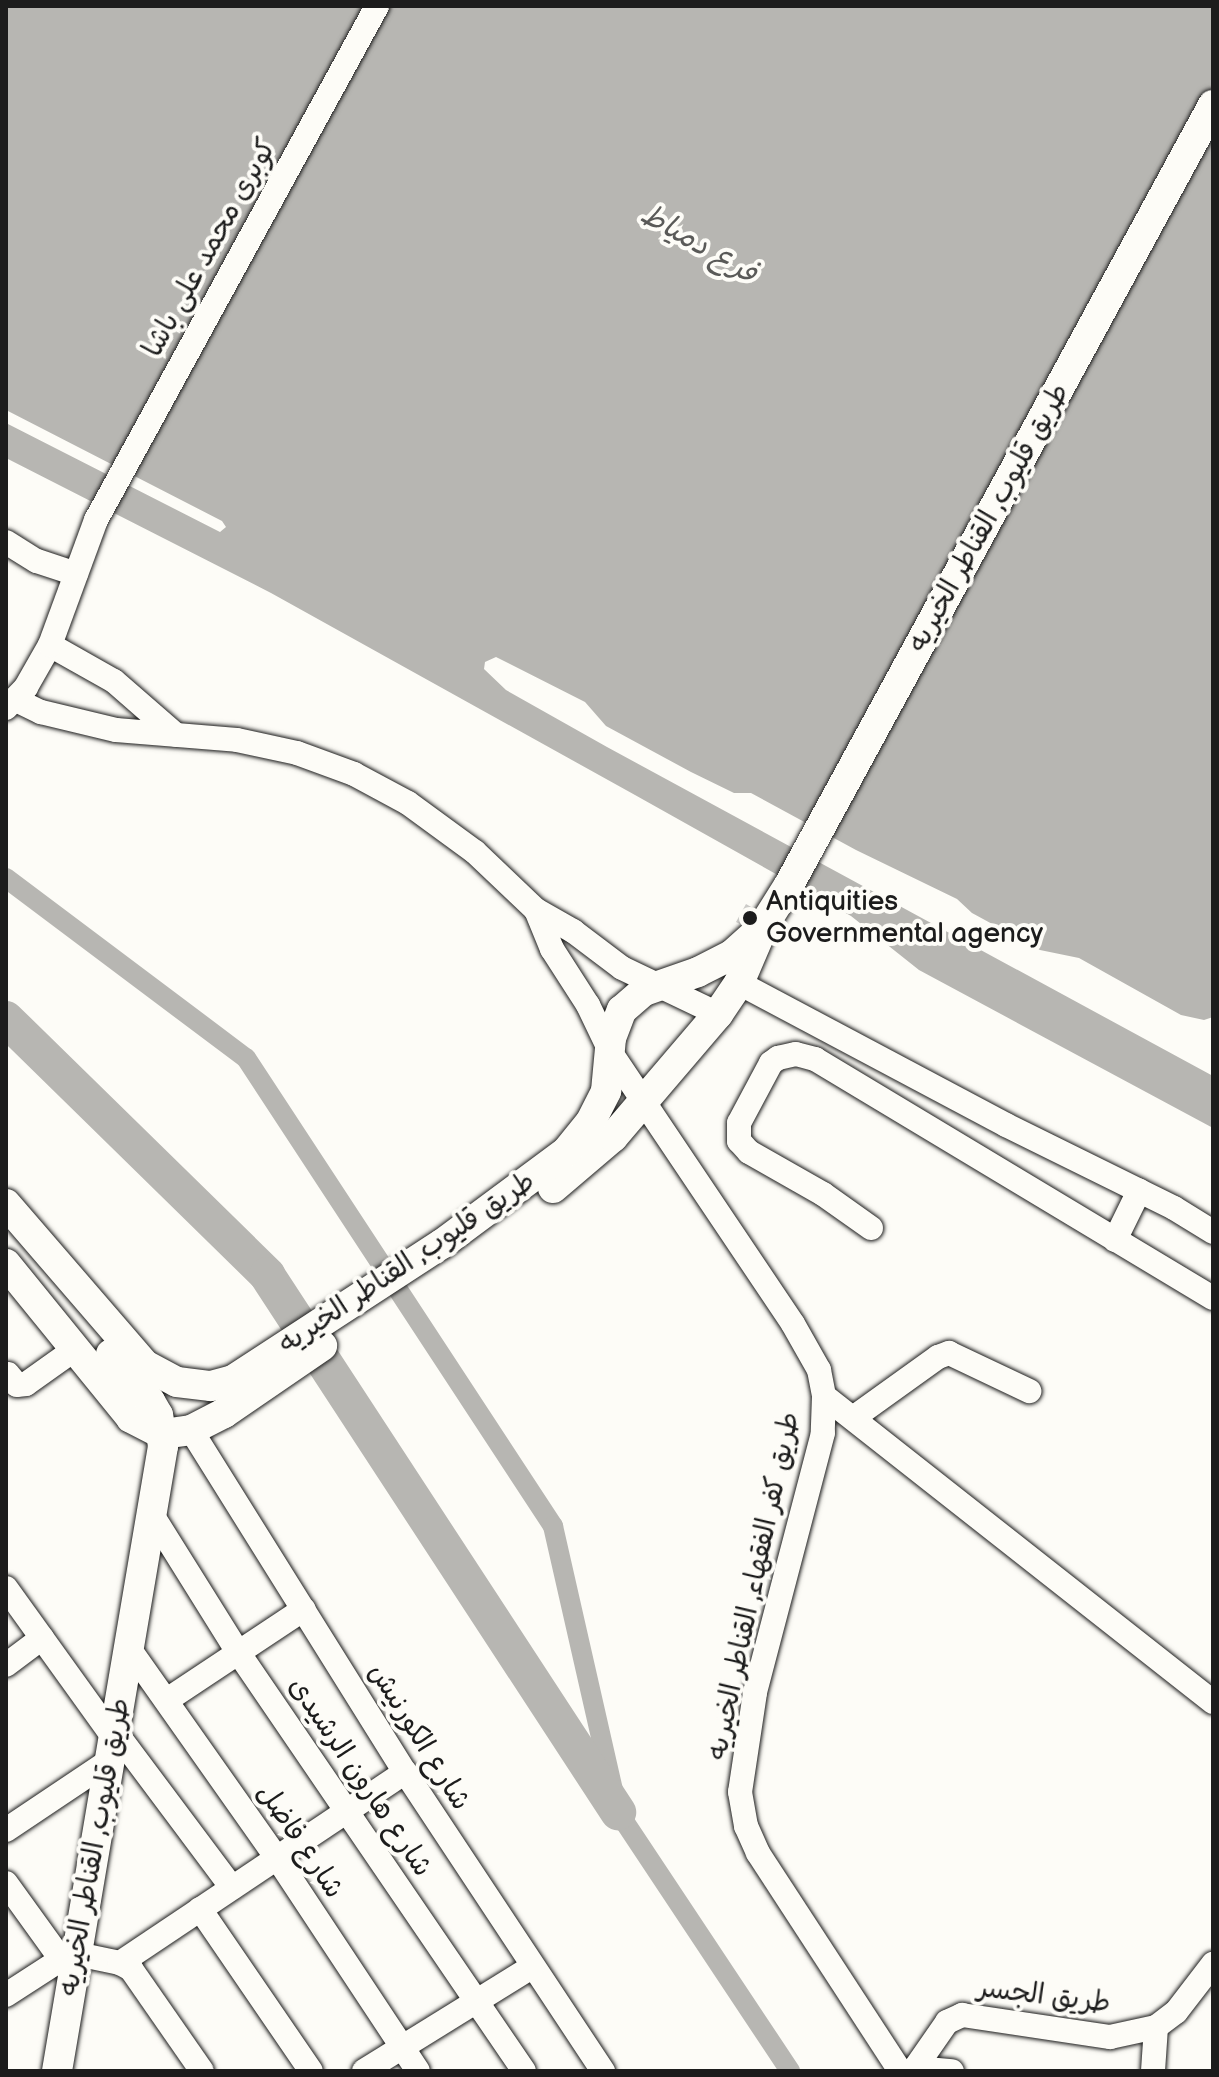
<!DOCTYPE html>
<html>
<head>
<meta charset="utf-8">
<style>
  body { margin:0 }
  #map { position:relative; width:1219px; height:2077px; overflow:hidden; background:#fdfcf7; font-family:"Balsamiq Sans","Playpen Sans Arabic",sans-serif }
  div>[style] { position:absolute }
  .water>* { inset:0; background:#b7b6b2 }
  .canal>* { height:20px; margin:-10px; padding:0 10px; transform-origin:10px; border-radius:10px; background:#b7b6b2 }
  .river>* { height:36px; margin:-18px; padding:0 18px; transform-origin:18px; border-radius:18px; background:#b7b6b2 }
  .building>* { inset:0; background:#cccbc8 }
  .roads { filter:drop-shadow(0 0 2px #1c1c1c) drop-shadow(0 0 2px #1c1c1c) }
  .minor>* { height:24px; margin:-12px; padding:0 12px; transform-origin:12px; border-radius:12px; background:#fdfcf7 }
  .major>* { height:30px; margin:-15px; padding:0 15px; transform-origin:15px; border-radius:15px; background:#fdfcf7 }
  .dots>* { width:22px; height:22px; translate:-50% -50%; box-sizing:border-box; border:4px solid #fdfcf7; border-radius:50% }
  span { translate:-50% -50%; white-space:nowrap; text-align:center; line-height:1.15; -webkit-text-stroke:8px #fdfcf7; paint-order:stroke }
  .street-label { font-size:28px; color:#1c1c1c }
  .poi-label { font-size:28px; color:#1c1c1c }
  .left { translate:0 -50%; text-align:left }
  .water-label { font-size:30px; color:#5a5a58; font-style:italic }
  .frame { position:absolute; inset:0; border:8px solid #1c1c1c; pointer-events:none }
</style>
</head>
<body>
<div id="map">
  <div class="water">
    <div style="clip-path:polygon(6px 6px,1213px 6px,1213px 1017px,1204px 1020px,1181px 1015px,1079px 958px,1040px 950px,972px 913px,957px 899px,856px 850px,751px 793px,734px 793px,691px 772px,606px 726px,585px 702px,496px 657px,485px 662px,484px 669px,506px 690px,607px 747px,1213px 1076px,1213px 1128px,919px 970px,851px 916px,635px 795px,271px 593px,6px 458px,6px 423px,220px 532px,226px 527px,222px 521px,6px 410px)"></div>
  </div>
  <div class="canal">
    <div style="left:6px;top:878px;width:300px;rotate:36.9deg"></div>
    <div style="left:246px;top:1058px;width:560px;rotate:56.74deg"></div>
    <div style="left:553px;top:1526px;width:293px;rotate:77.2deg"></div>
    <div style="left:618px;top:1812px;width:311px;rotate:56.4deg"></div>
  </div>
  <div class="river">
    <div style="left:6px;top:1019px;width:366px;rotate:44.4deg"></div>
    <div style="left:267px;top:1275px;width:642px;rotate:56.83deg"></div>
  </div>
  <div class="building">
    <div style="clip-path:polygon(746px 904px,753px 908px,740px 924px,736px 922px)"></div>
  </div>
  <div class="roads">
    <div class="minor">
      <div style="left:6px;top:542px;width:36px;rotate:32deg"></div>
      <div style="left:37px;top:561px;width:41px;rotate:18.4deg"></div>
      <div style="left:50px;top:645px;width:73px;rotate:29.4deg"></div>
      <div style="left:114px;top:681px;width:82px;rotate:41.1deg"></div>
      <div style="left:16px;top:700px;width:28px;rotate:26deg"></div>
      <div style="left:41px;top:712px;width:77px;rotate:13.5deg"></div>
      <div style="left:116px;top:730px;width:121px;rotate:4.7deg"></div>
      <div style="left:237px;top:740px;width:61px;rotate:12.2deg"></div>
      <div style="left:297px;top:753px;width:61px;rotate:20.2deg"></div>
      <div style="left:354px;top:774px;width:61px;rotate:28.2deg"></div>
      <div style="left:408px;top:803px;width:83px;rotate:36.2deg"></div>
      <div style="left:475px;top:852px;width:84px;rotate:43.6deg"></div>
      <div style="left:536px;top:910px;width:43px;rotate:29.6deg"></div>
      <div style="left:573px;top:931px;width:61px;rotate:37.1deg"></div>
      <div style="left:622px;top:968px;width:106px;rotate:25.6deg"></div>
      <div style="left:6px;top:708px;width:29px;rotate:-46deg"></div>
      <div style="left:26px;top:687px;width:48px;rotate:-60.3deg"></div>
      <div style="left:50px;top:645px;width:133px;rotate:-69.8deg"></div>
      <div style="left:96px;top:520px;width:586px;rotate:-61.33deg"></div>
      <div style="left:536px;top:910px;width:42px;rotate:67.7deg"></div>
      <div style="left:552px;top:949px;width:67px;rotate:57.3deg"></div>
      <div style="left:588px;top:1005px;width:53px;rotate:64.4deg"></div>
      <div style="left:611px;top:1053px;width:326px;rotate:56.1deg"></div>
      <div style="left:793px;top:1324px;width:53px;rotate:60.5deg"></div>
      <div style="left:819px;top:1370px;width:26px;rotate:79deg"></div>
      <div style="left:824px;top:1396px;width:37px;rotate:92deg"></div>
      <div style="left:823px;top:1433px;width:269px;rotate:104.7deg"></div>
      <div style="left:755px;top:1693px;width:100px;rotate:98.6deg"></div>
      <div style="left:740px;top:1792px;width:35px;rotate:80deg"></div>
      <div style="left:746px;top:1826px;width:30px;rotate:66deg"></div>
      <div style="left:758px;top:1853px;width:260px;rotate:56.9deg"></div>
      <div style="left:739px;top:983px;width:302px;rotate:28deg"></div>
      <div style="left:1006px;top:1125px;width:187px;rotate:26.3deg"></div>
      <div style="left:1174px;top:1208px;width:46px;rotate:31.6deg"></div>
      <div style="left:871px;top:1228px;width:59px;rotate:-144.7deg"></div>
      <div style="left:823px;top:1194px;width:85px;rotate:-150.4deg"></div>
      <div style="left:749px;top:1152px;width:15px;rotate:-132deg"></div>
      <div style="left:739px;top:1141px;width:18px;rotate:-90deg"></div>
      <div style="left:739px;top:1123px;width:68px;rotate:-61.9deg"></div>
      <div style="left:771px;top:1063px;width:9px;rotate:-36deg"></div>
      <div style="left:778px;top:1058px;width:18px;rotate:-13deg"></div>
      <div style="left:796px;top:1054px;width:20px;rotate:15deg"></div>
      <div style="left:815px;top:1059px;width:464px;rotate:31deg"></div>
      <div style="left:1115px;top:1240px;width:55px;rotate:-63.9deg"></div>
      <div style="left:8px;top:1374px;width:14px;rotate:51deg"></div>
      <div style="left:17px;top:1385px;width:9px;rotate:-6deg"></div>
      <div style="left:26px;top:1384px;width:60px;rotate:-35.5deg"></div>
      <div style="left:824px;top:1396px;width:495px;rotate:38.2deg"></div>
      <div style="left:853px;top:1418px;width:105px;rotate:-35.7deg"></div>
      <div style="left:938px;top:1357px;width:12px;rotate:-20deg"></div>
      <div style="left:949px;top:1353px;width:89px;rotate:25.4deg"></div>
      <div style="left:191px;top:1430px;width:403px;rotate:58deg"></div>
      <div style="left:405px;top:1772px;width:359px;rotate:56.5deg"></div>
      <div style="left:151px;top:1513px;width:164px;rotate:58deg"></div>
      <div style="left:238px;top:1652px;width:507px;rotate:55.68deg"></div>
      <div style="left:6px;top:1588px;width:183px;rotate:54.3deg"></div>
      <div style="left:128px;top:1647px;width:258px;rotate:54.8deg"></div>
      <div style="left:277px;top:1858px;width:255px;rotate:56.5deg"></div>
      <div style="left:6px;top:1665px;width:45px;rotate:-36.9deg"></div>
      <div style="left:167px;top:1700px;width:164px;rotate:-33.6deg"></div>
      <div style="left:114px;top:1730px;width:197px;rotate:53.2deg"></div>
      <div style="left:6px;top:1830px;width:124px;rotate:-33.8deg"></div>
      <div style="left:6px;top:1883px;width:115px;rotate:54.2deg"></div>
      <div style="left:200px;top:1909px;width:196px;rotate:55.6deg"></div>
      <div style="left:77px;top:1954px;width:44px;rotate:11.8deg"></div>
      <div style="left:120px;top:1963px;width:13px;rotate:29deg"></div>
      <div style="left:131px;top:1969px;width:124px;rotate:55.2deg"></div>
      <div style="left:120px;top:1963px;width:343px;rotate:-33.8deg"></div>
      <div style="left:6px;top:1995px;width:64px;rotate:-32.9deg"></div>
      <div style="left:915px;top:2068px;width:37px;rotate:5deg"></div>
      <div style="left:364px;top:2071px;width:198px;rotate:-31.8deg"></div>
      <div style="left:913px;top:2071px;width:60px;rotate:-55.2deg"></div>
      <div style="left:947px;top:2022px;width:17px;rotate:-25deg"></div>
      <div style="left:962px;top:2015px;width:150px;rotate:8.5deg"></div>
      <div style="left:1110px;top:2037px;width:47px;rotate:-12.3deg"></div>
      <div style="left:1156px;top:2027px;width:25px;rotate:-37deg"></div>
      <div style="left:1176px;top:2012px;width:61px;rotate:-52.4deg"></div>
      <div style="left:1153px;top:2071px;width:44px;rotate:-86.1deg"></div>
    </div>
    <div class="major">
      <div style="left:553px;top:1188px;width:79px;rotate:-40.4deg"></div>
      <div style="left:613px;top:1137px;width:162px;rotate:-49.5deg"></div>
      <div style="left:718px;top:1014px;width:37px;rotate:-56deg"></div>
      <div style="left:739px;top:983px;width:53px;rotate:-66.8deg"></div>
      <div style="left:6px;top:1204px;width:213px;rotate:49.2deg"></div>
      <div style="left:145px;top:1365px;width:36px;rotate:28deg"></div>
      <div style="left:177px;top:1382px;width:34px;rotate:7deg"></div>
      <div style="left:211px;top:1386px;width:23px;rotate:-15deg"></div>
      <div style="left:233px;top:1380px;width:249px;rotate:-33.1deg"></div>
      <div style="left:442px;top:1244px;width:156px;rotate:-36.6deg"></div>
      <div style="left:567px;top:1151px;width:36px;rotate:-51deg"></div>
      <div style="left:590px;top:1123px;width:36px;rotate:-63deg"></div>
      <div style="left:606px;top:1091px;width:53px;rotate:-84.6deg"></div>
      <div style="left:611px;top:1038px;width:30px;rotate:-69deg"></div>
      <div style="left:622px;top:1010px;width:29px;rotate:-41deg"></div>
      <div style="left:644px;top:991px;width:57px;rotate:-19.4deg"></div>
      <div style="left:698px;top:972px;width:39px;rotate:-27deg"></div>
      <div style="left:733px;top:954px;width:39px;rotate:-42deg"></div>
      <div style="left:762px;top:928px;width:51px;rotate:-57.9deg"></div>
      <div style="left:789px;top:885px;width:888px;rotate:-61.47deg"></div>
      <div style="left:6px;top:1264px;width:198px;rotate:50.9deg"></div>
      <div style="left:131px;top:1418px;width:36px;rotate:27deg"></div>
      <div style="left:163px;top:1434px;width:28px;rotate:-8deg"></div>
      <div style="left:191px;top:1430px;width:37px;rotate:-27deg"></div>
      <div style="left:224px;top:1413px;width:119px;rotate:-34.4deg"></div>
      <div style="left:57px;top:2071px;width:634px;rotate:-80.37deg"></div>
      <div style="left:163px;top:1446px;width:31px;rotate:-99deg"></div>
      <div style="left:158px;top:1415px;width:16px;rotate:-120deg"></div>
      <div style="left:150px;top:1401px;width:61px;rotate:-129.7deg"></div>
    </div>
  </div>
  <div class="dots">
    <div style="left:750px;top:918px;background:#1c1c1c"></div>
  </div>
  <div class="street-label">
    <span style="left:210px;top:248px;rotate:-61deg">كوبرى محمد على باشا</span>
    <span style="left:989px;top:518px;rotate:-61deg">طريق قليوب, القناطر الخيريه</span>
    <span style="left:407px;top:1263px;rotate:-34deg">طريق قليوب, القناطر الخيريه</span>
    <span style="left:754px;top:1586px;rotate:-78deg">طريق كفر الفقهاء, القناطر الخيريه</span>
    <span style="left:419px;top:1737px;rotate:58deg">شارع الكورنيش</span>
    <span style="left:360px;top:1777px;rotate:56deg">شارع هارون الرشيدى</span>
    <span style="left:300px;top:1841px;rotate:56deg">شارع فاضل</span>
    <span style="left:95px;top:1847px;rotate:-80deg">طريق قليوب, القناطر الخيريه</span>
    <span style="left:1044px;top:1996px;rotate:7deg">طريق الجسر</span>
  </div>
  <div class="poi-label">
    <span class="left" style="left:766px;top:918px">Antiquities<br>Governmental agency</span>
  </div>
  <div class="water-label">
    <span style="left:699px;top:244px;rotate:30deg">فرع دمياط</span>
  </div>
  <div class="frame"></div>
</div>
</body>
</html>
